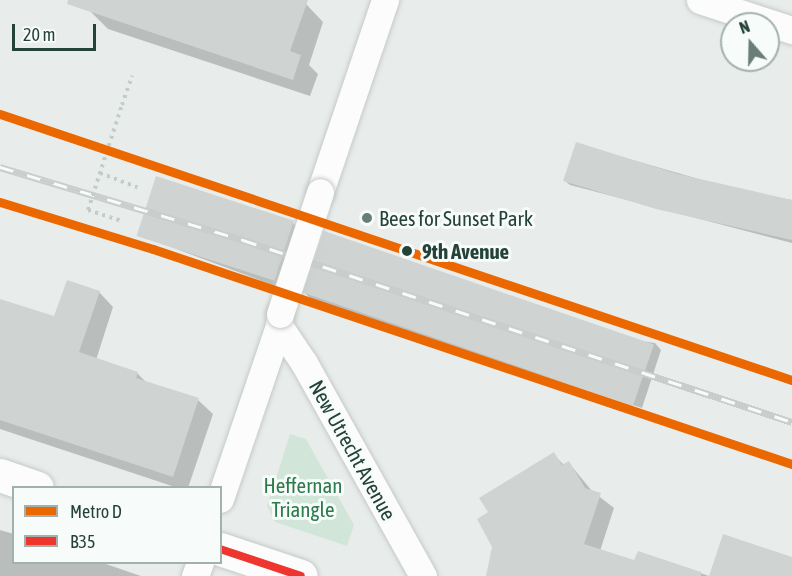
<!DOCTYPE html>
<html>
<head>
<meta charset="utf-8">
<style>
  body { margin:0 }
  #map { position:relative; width:792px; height:576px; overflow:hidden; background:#e8edeb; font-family:"Asap Condensed",sans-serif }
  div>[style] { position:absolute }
  .green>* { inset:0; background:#d1e6d8 }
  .shadow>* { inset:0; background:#0003 }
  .building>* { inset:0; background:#cfd4d2; transform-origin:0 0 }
  .path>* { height:4px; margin-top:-2px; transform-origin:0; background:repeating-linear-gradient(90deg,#c3ccca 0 3px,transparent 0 7.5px) }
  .roads { filter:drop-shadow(0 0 2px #c5cac8) drop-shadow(0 0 2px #c5cac8) }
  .minor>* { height:27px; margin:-13.5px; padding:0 13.5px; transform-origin:13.5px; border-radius:13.5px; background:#fcfcfc }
  .secondary>* { height:33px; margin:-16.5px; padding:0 16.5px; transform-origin:16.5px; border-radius:16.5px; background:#fcfcfc }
  .rail>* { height:7px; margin-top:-3.5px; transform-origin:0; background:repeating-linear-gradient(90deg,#f7fbf9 0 14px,#c9cdcc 0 28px); box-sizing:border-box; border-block:2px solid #c9cdcc }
  .path-bridge>* { height:4px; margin-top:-2px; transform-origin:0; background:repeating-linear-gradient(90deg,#c3ccca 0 3px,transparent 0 7.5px) }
  .bridges { filter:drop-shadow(0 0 2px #c5cac8) drop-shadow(0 0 2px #c5cac8) }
  .minor-bridge>* { height:27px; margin:-13.5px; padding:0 13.5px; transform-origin:13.5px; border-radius:13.5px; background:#fcfcfc }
  .bus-1>* { height:8px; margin:-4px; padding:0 4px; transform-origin:4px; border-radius:4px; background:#ee352e }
  .metro-1>* { height:9px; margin:-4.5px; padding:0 4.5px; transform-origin:4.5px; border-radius:4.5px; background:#eb6800 }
  .dots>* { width:16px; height:16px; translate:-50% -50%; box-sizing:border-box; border:3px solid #f7fbf9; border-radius:50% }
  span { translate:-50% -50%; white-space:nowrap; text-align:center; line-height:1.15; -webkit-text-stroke:6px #f7fbf9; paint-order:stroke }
  .poi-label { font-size:21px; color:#24423a }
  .left { translate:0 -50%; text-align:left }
  .stop-label { font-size:21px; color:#24423a; font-weight:700 }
  .street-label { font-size:21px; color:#24423a }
  .park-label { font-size:21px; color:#2d7a4b }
  .legend { position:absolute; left:12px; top:486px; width:210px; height:78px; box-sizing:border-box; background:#f7fbf9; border:2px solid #a3b1ad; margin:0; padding:8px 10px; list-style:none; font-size:18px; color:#24423a }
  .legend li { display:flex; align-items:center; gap:12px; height:30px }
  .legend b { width:30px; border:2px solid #a3b1ad }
  .north { position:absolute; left:720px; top:12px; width:60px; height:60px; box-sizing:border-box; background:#f7fbf9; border:2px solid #a3b1ad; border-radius:50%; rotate:340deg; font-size:16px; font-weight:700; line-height:24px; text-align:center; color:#24423a }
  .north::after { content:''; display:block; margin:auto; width:21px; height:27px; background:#697e78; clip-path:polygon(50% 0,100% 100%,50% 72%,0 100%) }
  .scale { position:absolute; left:12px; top:24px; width:84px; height:27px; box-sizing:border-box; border:3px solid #24423a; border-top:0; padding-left:8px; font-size:18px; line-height:21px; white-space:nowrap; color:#24423a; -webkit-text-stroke:4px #f7fbf9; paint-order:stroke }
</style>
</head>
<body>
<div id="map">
  <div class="green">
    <div style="clip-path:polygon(290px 434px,306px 439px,354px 525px,347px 546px,275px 522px,267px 506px)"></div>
  </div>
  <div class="shadow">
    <div style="clip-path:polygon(94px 0,294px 0,306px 4px,323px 22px,309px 65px,318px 74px,310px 96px,108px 29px,90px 11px)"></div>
    <div style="clip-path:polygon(577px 144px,730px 188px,792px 200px,792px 243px,570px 185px,565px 181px)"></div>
    <div style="clip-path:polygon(293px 223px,298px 228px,278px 287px,139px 235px)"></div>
    <div style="clip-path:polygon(99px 292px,113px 307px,96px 360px,137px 373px,147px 383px,198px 400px,213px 414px,188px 488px,178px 488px,0 429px,0 300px,55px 318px)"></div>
    <div style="clip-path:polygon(305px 293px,655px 343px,661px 350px,642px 408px,312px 300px)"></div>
    <div style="clip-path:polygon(553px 454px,565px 466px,569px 463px,592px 491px,614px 508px,600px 551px,635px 562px,639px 552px,709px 576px,487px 576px,493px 547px,490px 513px)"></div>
    <div style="clip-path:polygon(0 530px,14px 534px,14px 562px,100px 562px,141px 576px,0 576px)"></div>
  </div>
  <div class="building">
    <div style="clip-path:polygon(68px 0,308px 0,290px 51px,301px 55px,293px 80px,67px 4px)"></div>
    <div style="clip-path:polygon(576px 142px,678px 174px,792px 200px,792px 240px,656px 209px,563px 181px)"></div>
    <div style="left:156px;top:176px;width:145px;height:63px;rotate:18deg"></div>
    <div style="left:324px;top:231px;width:349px;height:65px;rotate:19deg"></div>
    <div style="clip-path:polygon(67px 280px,100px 291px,79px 352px,138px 372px,136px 378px,199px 398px,173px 477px,0 420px,0 299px,54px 316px)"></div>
    <div style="clip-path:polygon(554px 452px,562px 465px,569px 461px,585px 488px,601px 493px,584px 544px,634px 560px,638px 551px,701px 572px,701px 576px,486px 576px,492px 547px,477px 519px,488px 512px,479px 498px)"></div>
    <div style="clip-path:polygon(723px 534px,792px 557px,792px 576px,709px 576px)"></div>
  </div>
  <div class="path">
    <div style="left:122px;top:105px;width:31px;rotate:-71deg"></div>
    <div style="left:100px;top:173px;width:40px;rotate:21deg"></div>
    <div style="left:88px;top:210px;width:36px;rotate:18deg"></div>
  </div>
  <div class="roads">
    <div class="minor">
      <div style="left:700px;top:0;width:97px;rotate:18.1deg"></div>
      <div style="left:320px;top:192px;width:203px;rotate:-71.3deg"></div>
      <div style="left:279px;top:326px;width:45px;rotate:56deg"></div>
      <div style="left:304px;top:363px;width:244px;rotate:60.8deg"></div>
      <div style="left:220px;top:499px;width:183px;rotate:-71.2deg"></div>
      <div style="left:279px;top:326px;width:12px;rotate:-85deg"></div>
      <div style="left:195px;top:576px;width:15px;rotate:-70deg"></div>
    </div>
    <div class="secondary">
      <div style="left:0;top:475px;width:39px;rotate:19deg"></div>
      <div style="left:220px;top:549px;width:85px;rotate:18.4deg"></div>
    </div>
  </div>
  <div class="rail">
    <div style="left:0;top:167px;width:254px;rotate:16.7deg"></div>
    <div style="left:243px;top:240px;width:578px;rotate:18.34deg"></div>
  </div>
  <div class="path-bridge">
    <div style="left:88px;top:210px;width:110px;rotate:-72.1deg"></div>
  </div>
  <div class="bridges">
    <div class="minor-bridge">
      <div style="left:280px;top:314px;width:128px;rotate:-71.8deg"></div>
    </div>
  </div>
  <div class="bus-1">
    <div style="left:220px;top:549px;width:85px;rotate:18.4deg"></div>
  </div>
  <div class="metro-1">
    <div style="left:0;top:114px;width:835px;rotate:18.57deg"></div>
    <div style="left:0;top:202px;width:160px;rotate:17.1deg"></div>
    <div style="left:153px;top:249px;width:674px;rotate:18.6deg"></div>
  </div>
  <div class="dots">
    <div style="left:367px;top:218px;background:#697e78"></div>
    <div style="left:407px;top:251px;background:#24423a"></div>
  </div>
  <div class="poi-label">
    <span class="left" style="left:379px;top:218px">Bees for Sunset Park</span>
  </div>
  <div class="stop-label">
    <span class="left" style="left:422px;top:251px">9th Avenue</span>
  </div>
  <div class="street-label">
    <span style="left:353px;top:450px;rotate:61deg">New Utrecht Avenue</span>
  </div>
  <div class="park-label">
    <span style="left:303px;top:497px">Heffernan<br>Triangle</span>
  </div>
  <ul class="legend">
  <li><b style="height:8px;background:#eb6800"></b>Metro D</li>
  <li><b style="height:8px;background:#ee352e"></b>B35</li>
  </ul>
  <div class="north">N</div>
  <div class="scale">20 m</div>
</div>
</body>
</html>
